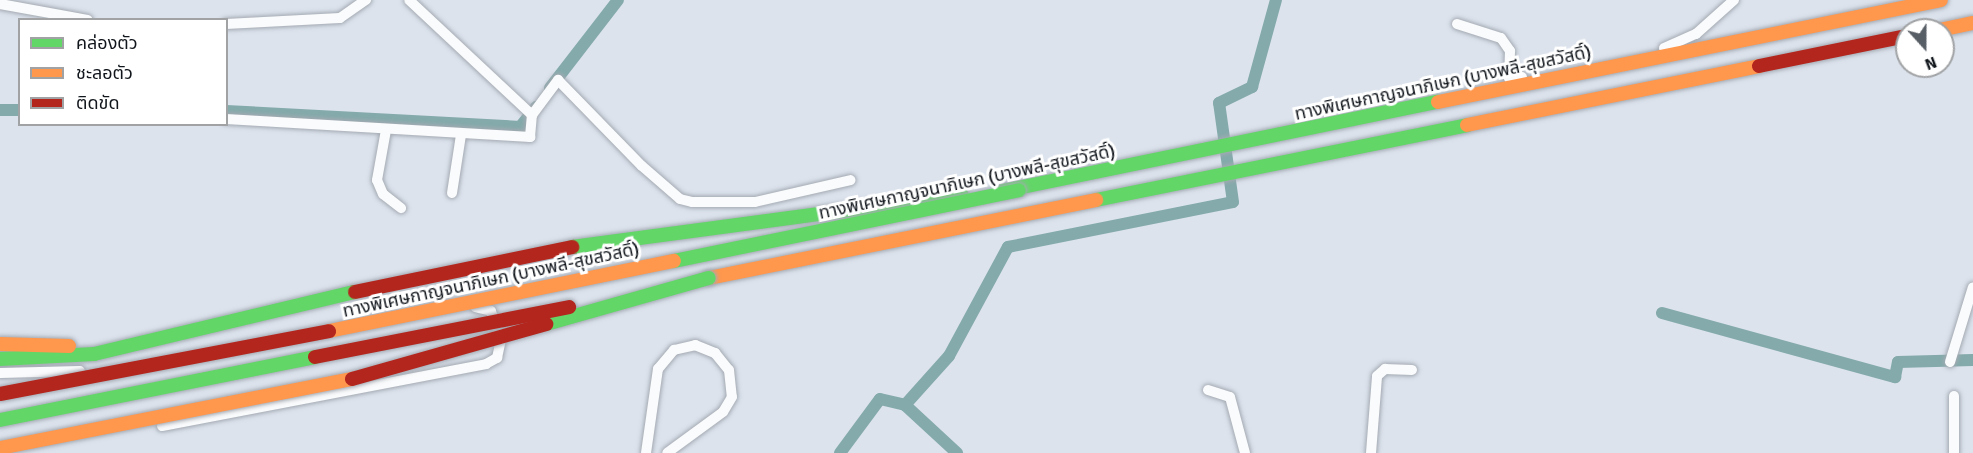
<!DOCTYPE html>
<html>
<head>
<meta charset="utf-8">
<style>
  body { margin:0 }
  #map { position:relative; width:1973px; height:453px; overflow:hidden; background:#dce3ed; font-family:Signika,"Noto Sans Thai",sans-serif }
  div>[style] { position:absolute }
  .canal>* { height:12px; margin:-6px; padding:0 6px; transform-origin:6px; border-radius:6px; background:#84aaab }
  .roads { filter:drop-shadow(0 0 2px #a4aab2) drop-shadow(0 0 2px #a4aab2) }
  .street>* { height:10px; margin:-5px; padding:0 5px; transform-origin:5px; border-radius:5px; background:#fafbfc }
  .fast>* { height:14px; margin:-7px; padding:0 7px; transform-origin:7px; border-radius:7px; background:#63d668 }
  .slow>* { height:14px; margin:-7px; padding:0 7px; transform-origin:7px; border-radius:7px; background:#ff974d }
  .jam>* { height:14px; margin:-7px; padding:0 7px; transform-origin:7px; border-radius:7px; background:#b3261e }
  .bridges { filter:drop-shadow(0 0 2px #a4aab2) drop-shadow(0 0 2px #a4aab2) }
  .fast-bridge>* { height:14px; margin:-7px; padding:0 7px; transform-origin:7px; border-radius:7px; background:#63d668 }
  .slow-bridge>* { height:14px; margin:-7px; padding:0 7px; transform-origin:7px; border-radius:7px; background:#ff974d }
  .jam-bridge>* { height:14px; margin:-7px; padding:0 7px; transform-origin:7px; border-radius:7px; background:#b3261e }
  span { translate:-50% -50%; white-space:nowrap; text-align:center; line-height:1.15; -webkit-text-stroke:6px #fff; paint-order:stroke }
  .street-label { font-size:18px; color:#11161c }
  .legend { position:absolute; left:18px; top:18px; width:210px; height:108px; box-sizing:border-box; background:#fff; border:2px solid #a0a2a4; margin:0; padding:8px 10px; list-style:none; font-size:18px; color:#11161c }
  .legend li { display:flex; align-items:center; gap:12px; height:30px }
  .legend b { width:30px; border:2px solid #a0a2a4 }
  .north { position:absolute; left:1895px; top:18px; width:60px; height:60px; box-sizing:border-box; background:#fff; border:2px solid #a0a2a4; border-radius:50%; rotate:159deg; font-size:16px; font-weight:700; line-height:24px; text-align:center; color:#11161c }
  .north::after { content:''; display:block; margin:auto; width:21px; height:27px; background:#585e65; clip-path:polygon(50% 0,100% 100%,50% 72%,0 100%) }
</style>
</head>
<body>
<div id="map">
  <div class="canal">
    <div style="left:550px;top:88px;width:111px;rotate:-52.3deg"></div>
    <div style="left:0;top:110px;width:20px"></div>
    <div style="left:226px;top:111px;width:294px;rotate:3.1deg"></div>
    <div style="left:520px;top:127px;width:26px;rotate:-51deg"></div>
    <div style="left:1662px;top:313px;width:242px;rotate:15.4deg"></div>
    <div style="left:1895px;top:377px;width:15px;rotate:-79deg"></div>
    <div style="left:1898px;top:362px;width:75px;rotate:-1.5deg"></div>
    <div style="left:905px;top:405px;width:66px;rotate:-48.1deg"></div>
    <div style="left:949px;top:356px;width:124px;rotate:-61.6deg"></div>
    <div style="left:1008px;top:247px;width:229px;rotate:-11.3deg"></div>
    <div style="left:1233px;top:202px;width:100px;rotate:-98deg"></div>
    <div style="left:1219px;top:103px;width:37px;rotate:-26deg"></div>
    <div style="left:1252px;top:87px;width:90px;rotate:-74.6deg"></div>
    <div style="left:840px;top:453px;width:67px;rotate:-53.5deg"></div>
    <div style="left:880px;top:399px;width:26px;rotate:13deg"></div>
    <div style="left:905px;top:405px;width:71px;rotate:42.7deg"></div>
  </div>
  <div class="roads">
    <div class="street">
      <div style="left:0;top:4px;width:89px;rotate:10.3deg"></div>
      <div style="left:226px;top:24px;width:114px;rotate:-3deg"></div>
      <div style="left:340px;top:18px;width:32px;rotate:-35deg"></div>
      <div style="left:1457px;top:24px;width:46px;rotate:17.7deg"></div>
      <div style="left:1501px;top:38px;width:16px;rotate:55deg"></div>
      <div style="left:1510px;top:51px;width:27px;rotate:92deg"></div>
      <div style="left:1509px;top:78px;width:13px;rotate:-4deg"></div>
      <div style="left:1664px;top:48px;width:35px;rotate:-24deg"></div>
      <div style="left:1696px;top:34px;width:51px;rotate:-41.8deg"></div>
      <div style="left:532px;top:115px;width:44px;rotate:-53.4deg"></div>
      <div style="left:558px;top:80px;width:120px;rotate:45.7deg"></div>
      <div style="left:642px;top:166px;width:50px;rotate:41deg"></div>
      <div style="left:680px;top:199px;width:12px;rotate:14deg"></div>
      <div style="left:692px;top:202px;width:63px"></div>
      <div style="left:755px;top:202px;width:98px;rotate:-12.9deg"></div>
      <div style="left:226px;top:119px;width:305px;rotate:3.4deg"></div>
      <div style="left:530px;top:137px;width:22px;rotate:-85deg"></div>
      <div style="left:532px;top:115px;width:168px;rotate:-136.9deg"></div>
      <div style="left:386px;top:130px;width:51px;rotate:100.2deg"></div>
      <div style="left:377px;top:180px;width:15px;rotate:67deg"></div>
      <div style="left:383px;top:194px;width:23px;rotate:38deg"></div>
      <div style="left:452px;top:193px;width:59px;rotate:-81.2deg"></div>
      <div style="left:1950px;top:362px;width:78px;rotate:-73deg"></div>
      <div style="left:0;top:373px;width:80px;rotate:-1.4deg"></div>
      <div style="left:1208px;top:390px;width:23px;rotate:18deg"></div>
      <div style="left:1230px;top:397px;width:58px;rotate:75deg"></div>
      <div style="left:162px;top:426px;width:330px;rotate:-10.8deg"></div>
      <div style="left:486px;top:364px;width:13px;rotate:-29deg"></div>
      <div style="left:497px;top:358px;width:19px;rotate:-78deg"></div>
      <div style="left:501px;top:339px;width:30px;rotate:-110deg"></div>
      <div style="left:491px;top:311px;width:16px;rotate:-166deg"></div>
      <div style="left:646px;top:453px;width:85px;rotate:-81.9deg"></div>
      <div style="left:658px;top:369px;width:25px;rotate:-50deg"></div>
      <div style="left:674px;top:350px;width:22px;rotate:-13deg"></div>
      <div style="left:695px;top:345px;width:22px;rotate:22deg"></div>
      <div style="left:715px;top:353px;width:22px;rotate:51deg"></div>
      <div style="left:729px;top:370px;width:27px;rotate:84deg"></div>
      <div style="left:732px;top:397px;width:17px;rotate:121deg"></div>
      <div style="left:723px;top:412px;width:69px;rotate:143.8deg"></div>
      <div style="left:1371px;top:453px;width:77px;rotate:-85.5deg"></div>
      <div style="left:1377px;top:376px;width:11px;rotate:-41deg"></div>
      <div style="left:1385px;top:369px;width:27px;rotate:2deg"></div>
      <div style="left:1954px;top:453px;width:57px;rotate:-90deg"></div>
    </div>
    <div class="fast">
      <div style="left:1003px;top:191px;width:444px;rotate:-11.6deg"></div>
      <div style="left:1096px;top:200px;width:379px;rotate:-11.4deg"></div>
      <div style="left:572px;top:247px;width:393px;rotate:-7.6deg"></div>
      <div style="left:0;top:359px;width:94px;rotate:-3deg"></div>
      <div style="left:94px;top:354px;width:268px;rotate:-13.4deg"></div>
    </div>
    <div class="slow">
      <div style="left:1940px;top:30px;width:34px;rotate:-12deg"></div>
      <div style="left:1438px;top:102px;width:513px;rotate:-11.46deg"></div>
      <div style="left:1467px;top:125px;width:298px;rotate:-11.4deg"></div>
      <div style="left:709px;top:278px;width:395px;rotate:-11.4deg"></div>
      <div style="left:0;top:344px;width:69px;rotate:1.7deg"></div>
    </div>
    <div class="jam">
      <div style="left:1759px;top:66px;width:151px;rotate:-11.5deg"></div>
      <div style="left:355px;top:292px;width:222px;rotate:-11.7deg"></div>
    </div>
  </div>
  <div class="bridges">
    <div class="fast-bridge">
      <div style="left:674px;top:261px;width:352px;rotate:-11.6deg"></div>
      <div style="left:546px;top:324px;width:169px;rotate:-15.8deg"></div>
      <div style="left:0;top:420px;width:321px;rotate:-11.3deg"></div>
    </div>
    <div class="slow-bridge">
      <div style="left:329px;top:331px;width:352px;rotate:-11.5deg"></div>
      <div style="left:0;top:448px;width:359px;rotate:-11.1deg"></div>
    </div>
    <div class="jam-bridge">
      <div style="left:315px;top:357px;width:259px;rotate:-11.1deg"></div>
      <div style="left:352px;top:379px;width:202px;rotate:-15.8deg"></div>
      <div style="left:0;top:394px;width:335px;rotate:-10.8deg"></div>
    </div>
  </div>
  <div class="street-label">
    <span style="left:1443px;top:83px;rotate:-12deg">ทางพิเศษกาญจนาภิเษก (บางพลี-สุขสวัสดิ์)</span>
    <span style="left:967px;top:182px;rotate:-12deg">ทางพิเศษกาญจนาภิเษก (บางพลี-สุขสวัสดิ์)</span>
    <span style="left:491px;top:280px;rotate:-12deg">ทางพิเศษกาญจนาภิเษก (บางพลี-สุขสวัสดิ์)</span>
  </div>
  <ul class="legend">
  <li><b style="height:8px;background:#63d668"></b>คล่องตัว</li>
  <li><b style="height:8px;background:#ff974d"></b>ชะลอตัว</li>
  <li><b style="height:8px;background:#b3261e"></b>ติดขัด</li>
  </ul>
  <div class="north">N</div>
</div>
</body>
</html>
